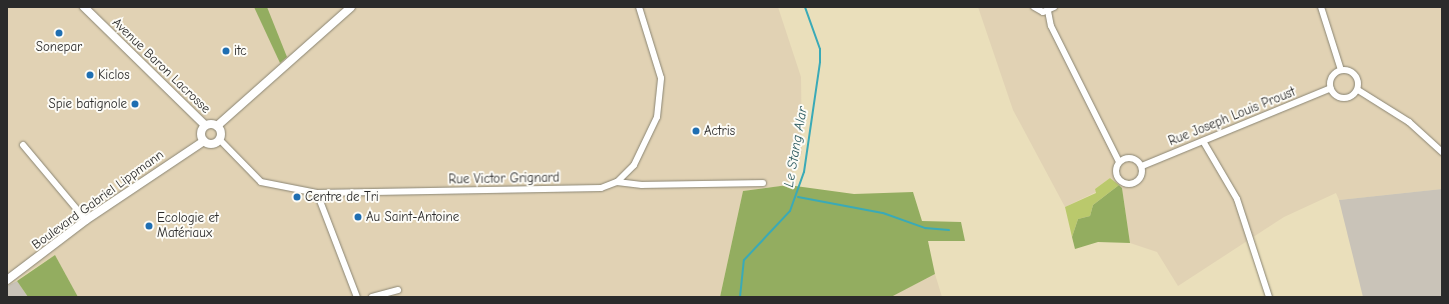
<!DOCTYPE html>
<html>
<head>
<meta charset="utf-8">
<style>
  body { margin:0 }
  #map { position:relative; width:1449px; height:304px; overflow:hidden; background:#eadfbb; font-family:"Comic Neue",sans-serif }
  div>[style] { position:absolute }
  .built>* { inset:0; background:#e1d2b4 }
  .industrial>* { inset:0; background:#c9c3b8 }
  .green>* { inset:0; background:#bac96c }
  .forest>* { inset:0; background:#93ad60 }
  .stream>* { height:2px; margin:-1px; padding:0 1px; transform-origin:1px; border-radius:1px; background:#3aaab7 }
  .roads { filter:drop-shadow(0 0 1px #8a8573) drop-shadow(0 0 1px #8a8573) }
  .street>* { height:6px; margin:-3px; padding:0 3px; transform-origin:3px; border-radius:3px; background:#fff }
  .street>.ring { margin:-3px; padding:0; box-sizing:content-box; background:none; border:6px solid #fff; border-radius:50% }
  .secondary>* { height:8px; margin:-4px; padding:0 4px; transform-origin:4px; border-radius:4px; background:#fff }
  .secondary>.ring { margin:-4px; padding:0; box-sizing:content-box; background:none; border:8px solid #fff; border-radius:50% }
  .dots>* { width:11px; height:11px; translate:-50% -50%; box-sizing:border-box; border:2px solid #fdfcf7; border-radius:50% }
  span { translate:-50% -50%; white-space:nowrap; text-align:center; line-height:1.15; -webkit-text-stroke:4px #fdfcf7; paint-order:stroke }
  .poi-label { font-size:13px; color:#2b2b2b }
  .left { translate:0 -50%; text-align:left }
  .right { translate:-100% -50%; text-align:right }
  .street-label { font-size:13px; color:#2b2b2b }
  .water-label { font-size:14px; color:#315e63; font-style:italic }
  .frame { position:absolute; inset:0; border:8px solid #2b2b2b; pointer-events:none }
</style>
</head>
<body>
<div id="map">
  <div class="built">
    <div style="clip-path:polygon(7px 7px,778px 7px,801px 77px,802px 153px,788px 185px,743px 191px,720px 297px,78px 297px,55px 255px,7px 286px)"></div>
    <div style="clip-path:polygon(978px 7px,1442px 7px,1442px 189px,1339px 200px,1336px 193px,1284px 217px,1178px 286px,1157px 252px,1130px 243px,1122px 188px,1110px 178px,1095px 189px,1096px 192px,1065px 207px,1013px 110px)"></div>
    <div style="clip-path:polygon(935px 274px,942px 297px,890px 297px)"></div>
  </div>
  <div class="industrial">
    <div style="clip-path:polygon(1442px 189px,1442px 297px,1363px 297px,1339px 200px)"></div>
    <div style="clip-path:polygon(17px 281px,28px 297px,7px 297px,7px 286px)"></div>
  </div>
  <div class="green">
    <div style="clip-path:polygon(1110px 178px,1119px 185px,1093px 205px,1090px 216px,1078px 219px,1072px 237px,1065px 207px,1096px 193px,1095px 189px)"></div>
  </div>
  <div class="forest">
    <div style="clip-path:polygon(254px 7px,267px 7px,287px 57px,280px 63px)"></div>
    <div style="clip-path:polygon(788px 185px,854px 194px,913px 192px,922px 221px,961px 222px,965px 241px,928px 241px,935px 274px,891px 297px,720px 297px,743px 191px)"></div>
    <div style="clip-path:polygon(1119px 185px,1122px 188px,1130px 243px,1098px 242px,1075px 249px,1072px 237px,1078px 219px,1090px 216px,1093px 205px)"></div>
    <div style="clip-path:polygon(55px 255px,78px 297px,28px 297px,17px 281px)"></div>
  </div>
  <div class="stream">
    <div style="left:798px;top:197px;width:86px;rotate:10.7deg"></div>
    <div style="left:883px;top:213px;width:45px;rotate:19.7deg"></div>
    <div style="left:925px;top:228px;width:24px;rotate:5deg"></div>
    <div style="left:740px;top:297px;width:37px;rotate:-84deg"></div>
    <div style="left:744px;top:260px;width:67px;rotate:-46.8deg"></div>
    <div style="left:790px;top:211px;width:41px;rotate:-70.3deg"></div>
    <div style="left:804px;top:172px;width:111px;rotate:-81.7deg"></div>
    <div style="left:820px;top:62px;width:13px;rotate:-90deg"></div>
    <div style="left:820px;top:49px;width:45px;rotate:-109.7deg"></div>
  </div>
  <div class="roads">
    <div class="street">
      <div style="left:1034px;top:7px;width:10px;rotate:29deg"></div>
      <div style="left:1043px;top:12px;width:12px;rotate:-24deg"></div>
      <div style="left:1321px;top:7px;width:66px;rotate:72.4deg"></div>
      <div style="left:1048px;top:11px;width:15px;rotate:79deg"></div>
      <div style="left:1051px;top:26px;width:152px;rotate:63.4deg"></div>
      <div class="ring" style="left:1330px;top:70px;width:22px;height:22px"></div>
      <div style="left:1358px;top:90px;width:60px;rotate:32.1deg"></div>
      <div style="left:1409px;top:122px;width:45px;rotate:42.3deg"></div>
      <div style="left:219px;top:139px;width:60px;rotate:45.7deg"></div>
      <div style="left:261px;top:182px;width:57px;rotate:11.1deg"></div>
      <div style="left:317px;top:193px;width:284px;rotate:-1deg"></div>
      <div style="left:601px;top:188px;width:17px;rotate:-21deg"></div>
      <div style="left:617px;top:182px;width:24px;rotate:-45deg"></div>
      <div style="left:634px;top:165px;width:53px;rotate:-64.4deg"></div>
      <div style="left:657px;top:117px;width:39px;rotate:-84deg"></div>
      <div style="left:661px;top:78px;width:74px;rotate:-107.2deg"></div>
      <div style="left:1203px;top:141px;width:67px;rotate:59.6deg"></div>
      <div style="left:1237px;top:199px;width:103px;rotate:71.9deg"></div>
      <div style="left:23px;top:145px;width:98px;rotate:50deg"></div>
      <div class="ring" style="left:1116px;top:158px;width:20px;height:20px"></div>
      <div style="left:1142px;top:166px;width:204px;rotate:-22.4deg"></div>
      <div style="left:617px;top:182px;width:25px;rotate:7deg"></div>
      <div style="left:642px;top:185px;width:121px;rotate:-0.9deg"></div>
      <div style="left:317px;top:193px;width:111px;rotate:69deg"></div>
      <div style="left:372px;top:297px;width:27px;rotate:-15deg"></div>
    </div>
    <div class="secondary">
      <div style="left:84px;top:7px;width:169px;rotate:44.3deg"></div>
      <div class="ring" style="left:201px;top:124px;width:12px;height:12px"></div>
      <div style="left:217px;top:126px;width:179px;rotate:-41.6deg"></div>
      <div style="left:7px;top:280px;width:99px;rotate:-37.2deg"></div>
      <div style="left:86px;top:220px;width:142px;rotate:-33.8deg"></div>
    </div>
  </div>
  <div class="dots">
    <div style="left:59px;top:33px;background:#1f6fb2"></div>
    <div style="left:226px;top:51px;background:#1f6fb2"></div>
    <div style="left:90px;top:75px;background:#1f6fb2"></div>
    <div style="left:135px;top:104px;background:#1f6fb2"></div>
    <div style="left:696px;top:131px;background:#1f6fb2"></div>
    <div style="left:297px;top:197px;background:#1f6fb2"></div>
    <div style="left:358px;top:217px;background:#1f6fb2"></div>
    <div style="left:149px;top:226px;background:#1f6fb2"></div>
  </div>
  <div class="poi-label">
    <span style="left:59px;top:47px">Sonepar</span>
    <span class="left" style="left:234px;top:51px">itc</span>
    <span class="left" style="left:98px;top:75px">Kiclos</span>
    <span class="right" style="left:127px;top:104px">Spie batignole</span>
    <span class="left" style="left:704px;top:131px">Actris</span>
    <span class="left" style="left:305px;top:197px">Centre de Tri</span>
    <span class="left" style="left:366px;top:217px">Au Saint-Antoine</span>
    <span class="left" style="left:157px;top:226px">Ecologie et<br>Matériaux</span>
  </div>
  <div class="street-label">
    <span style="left:161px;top:66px;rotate:44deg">Avenue Baron Lacrosse</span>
    <span style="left:1232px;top:117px;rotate:-22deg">Rue Joseph Louis Proust</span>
    <span style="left:504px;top:179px;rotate:-1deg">Rue Victor Grignard</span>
    <span style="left:98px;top:200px;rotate:-36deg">Boulevard Gabriel Lippmann</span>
  </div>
  <div class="water-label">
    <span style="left:796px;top:147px;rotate:-80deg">Le Stang Alar</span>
  </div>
  <div class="frame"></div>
</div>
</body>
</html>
